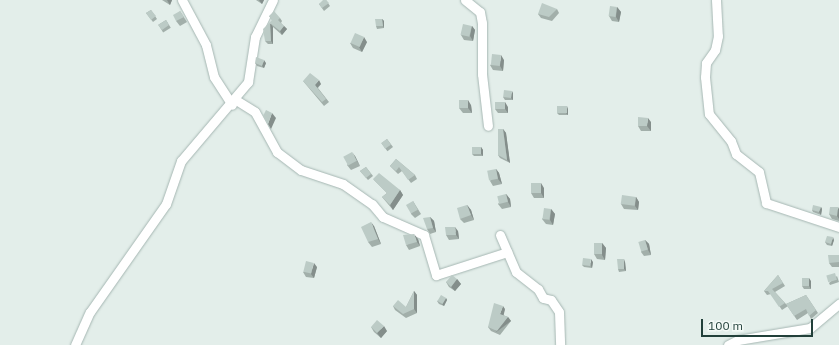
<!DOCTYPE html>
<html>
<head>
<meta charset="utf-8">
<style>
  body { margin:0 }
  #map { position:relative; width:839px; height:345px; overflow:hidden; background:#e3eeea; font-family:"IBM Plex Sans",sans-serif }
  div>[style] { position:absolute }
  .roads { filter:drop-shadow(0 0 1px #a5b6b2) drop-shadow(0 0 1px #a5b6b2) }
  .street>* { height:9px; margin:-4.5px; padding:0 4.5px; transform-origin:4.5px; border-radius:4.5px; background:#fff }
  .wall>* { inset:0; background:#a2afaa; transform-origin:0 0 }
  .shaded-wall>* { inset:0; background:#848e8b; transform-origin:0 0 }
  .building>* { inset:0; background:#bccbc6; transform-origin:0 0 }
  span { translate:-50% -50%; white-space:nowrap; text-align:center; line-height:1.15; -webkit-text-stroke:3.5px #f4faf7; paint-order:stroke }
  .scale { position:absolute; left:701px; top:319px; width:112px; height:18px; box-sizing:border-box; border:2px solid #22403a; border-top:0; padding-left:5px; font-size:12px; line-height:14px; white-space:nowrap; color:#22403a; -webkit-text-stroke:3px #f4faf7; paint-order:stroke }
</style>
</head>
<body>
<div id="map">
  <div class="roads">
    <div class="street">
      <div style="left:182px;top:0;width:51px;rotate:61.9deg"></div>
      <div style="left:206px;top:45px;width:33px;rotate:76deg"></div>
      <div style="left:214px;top:77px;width:33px;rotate:57deg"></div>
      <div style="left:465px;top:0;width:19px;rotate:39deg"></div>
      <div style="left:480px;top:12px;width:11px;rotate:80deg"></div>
      <div style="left:482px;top:23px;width:51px;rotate:90deg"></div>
      <div style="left:482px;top:74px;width:52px;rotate:83.4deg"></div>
      <div style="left:716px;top:0;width:36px;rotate:87deg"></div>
      <div style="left:718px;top:36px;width:14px;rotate:102deg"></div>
      <div style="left:715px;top:50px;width:16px;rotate:125deg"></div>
      <div style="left:706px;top:63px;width:14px;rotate:94deg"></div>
      <div style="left:705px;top:77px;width:37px;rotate:84deg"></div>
      <div style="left:709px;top:114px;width:35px;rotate:51deg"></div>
      <div style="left:731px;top:141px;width:14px;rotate:69deg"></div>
      <div style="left:736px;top:154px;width:29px;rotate:38deg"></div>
      <div style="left:759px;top:172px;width:32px;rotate:77deg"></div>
      <div style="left:766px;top:203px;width:77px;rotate:18.2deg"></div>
      <div style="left:236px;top:100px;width:22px;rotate:32deg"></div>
      <div style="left:255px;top:112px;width:46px;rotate:61.2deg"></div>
      <div style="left:277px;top:152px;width:30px;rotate:37deg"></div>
      <div style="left:301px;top:170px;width:44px;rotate:18.4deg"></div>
      <div style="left:343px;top:184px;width:35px;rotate:35deg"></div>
      <div style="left:372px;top:204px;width:17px;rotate:50deg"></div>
      <div style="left:383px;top:217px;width:45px;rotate:23.7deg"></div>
      <div style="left:424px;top:235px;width:42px;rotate:73.3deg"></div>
      <div style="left:436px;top:275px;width:75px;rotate:-17.9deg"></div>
      <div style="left:500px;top:235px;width:40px;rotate:66.6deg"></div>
      <div style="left:516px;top:272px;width:28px;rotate:38deg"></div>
      <div style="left:538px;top:289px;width:10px;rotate:61deg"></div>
      <div style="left:543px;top:298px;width:8px;rotate:14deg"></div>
      <div style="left:551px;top:300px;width:14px;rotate:56deg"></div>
      <div style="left:559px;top:312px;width:33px;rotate:88deg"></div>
      <div style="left:75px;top:345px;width:36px;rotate:-66deg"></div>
      <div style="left:90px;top:312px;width:132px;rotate:-54.9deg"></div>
      <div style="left:166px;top:204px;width:46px;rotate:-70.8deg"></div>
      <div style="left:181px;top:161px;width:104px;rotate:-49.7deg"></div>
      <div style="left:248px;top:82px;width:46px;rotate:-81.2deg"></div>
      <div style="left:255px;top:37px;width:41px;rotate:-64.1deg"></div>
      <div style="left:728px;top:345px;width:11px;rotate:-27deg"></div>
      <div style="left:738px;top:340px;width:73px;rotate:-9.5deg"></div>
      <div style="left:810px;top:328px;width:38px;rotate:-40deg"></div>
    </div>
  </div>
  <div class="wall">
    <div style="clip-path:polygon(162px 0,172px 0,170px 5px)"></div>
    <div style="clip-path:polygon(256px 0,264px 0,262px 4px)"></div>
    <div style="clip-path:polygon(326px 0,330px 6px,324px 11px,319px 4px)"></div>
    <div style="clip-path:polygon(617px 7px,621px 12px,619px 22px,612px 21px,609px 16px)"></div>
    <div style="clip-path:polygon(557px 9px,559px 13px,552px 21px,541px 18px,538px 14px)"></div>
    <div style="clip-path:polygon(151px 10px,157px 19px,153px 22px,146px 13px)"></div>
    <div style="clip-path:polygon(180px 11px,187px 22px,180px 26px,176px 21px)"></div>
    <div style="clip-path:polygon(269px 16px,280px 18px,282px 21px,281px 23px,287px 29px,282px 35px,273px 27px,273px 44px,268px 44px,265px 41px,272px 20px)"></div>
    <div style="clip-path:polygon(382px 19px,384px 21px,384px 28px,377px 29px,376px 26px)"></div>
    <div style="left:166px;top:20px;width:9px;height:9px;rotate:58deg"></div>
    <div style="clip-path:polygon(472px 26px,475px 30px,473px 41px,464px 40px,461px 35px)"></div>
    <div style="clip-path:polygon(367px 42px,362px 52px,353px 48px,350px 43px)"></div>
    <div style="clip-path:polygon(504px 60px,503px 71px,493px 70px,490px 65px)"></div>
    <div style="clip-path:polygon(255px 63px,266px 63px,264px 68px,257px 66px)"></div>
    <div style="clip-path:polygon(303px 81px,321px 84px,318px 88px,329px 102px,324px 106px)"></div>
    <div style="clip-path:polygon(513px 93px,513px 100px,505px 100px,503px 97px)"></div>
    <div style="clip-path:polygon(471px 105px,472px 113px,463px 113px,459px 108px)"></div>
    <div style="clip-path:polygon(508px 107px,508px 113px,498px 113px,495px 109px)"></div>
    <div style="clip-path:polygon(568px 109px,568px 115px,559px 115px,557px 113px)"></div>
    <div style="clip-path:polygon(651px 122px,651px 131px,641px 131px,638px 126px)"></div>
    <div style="clip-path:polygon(503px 129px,506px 133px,510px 163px,500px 158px,498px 155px)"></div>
    <div style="left:387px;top:139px;width:10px;height:7px;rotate:53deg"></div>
    <div style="clip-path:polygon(481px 147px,483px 150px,483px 156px,474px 156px,472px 154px)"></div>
    <div style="clip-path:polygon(355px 156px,360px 166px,351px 170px,347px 165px)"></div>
    <div style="clip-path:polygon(396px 159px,415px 175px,417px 179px,411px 183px,402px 171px,398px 174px,390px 166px)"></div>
    <div style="clip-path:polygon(366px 167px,373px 176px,368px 180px,360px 171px)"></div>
    <div style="clip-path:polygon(496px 169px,499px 173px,502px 184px,493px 186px,490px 181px)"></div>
    <div style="clip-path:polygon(373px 179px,400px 190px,403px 195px,393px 210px,382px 197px,387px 193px)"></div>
    <div style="clip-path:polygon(544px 188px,544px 198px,534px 198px,531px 193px)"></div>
    <div style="clip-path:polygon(506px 194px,510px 199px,511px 207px,502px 209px,498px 204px)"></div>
    <div style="clip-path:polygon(636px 197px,639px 202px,638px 210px,624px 209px,621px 204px)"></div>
    <div style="clip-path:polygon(413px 201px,421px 214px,415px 218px,411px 214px)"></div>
    <div style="clip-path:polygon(467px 205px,471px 210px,474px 220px,464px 223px,460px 219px)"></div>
    <div style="clip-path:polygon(821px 207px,822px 209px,821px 215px,813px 212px,812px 210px)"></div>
    <div style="clip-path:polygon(551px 209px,555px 214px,553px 225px,546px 224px,542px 219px)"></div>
    <div style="clip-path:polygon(839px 209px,839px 221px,832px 219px,829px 214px)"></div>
    <div style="clip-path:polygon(430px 217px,434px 221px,436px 232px,430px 234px,427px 229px)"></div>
    <div style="clip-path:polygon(374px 226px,381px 244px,372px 247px,368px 242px)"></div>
    <div style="clip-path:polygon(458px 231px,459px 239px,449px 240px,446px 235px)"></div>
    <div style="clip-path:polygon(418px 239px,420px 246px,409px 250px,406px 245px)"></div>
    <div style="clip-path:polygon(645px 240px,649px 244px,651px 255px,644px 256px,641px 252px)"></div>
    <div style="clip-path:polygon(834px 240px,832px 246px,827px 245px,825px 242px)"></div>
    <div style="clip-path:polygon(602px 243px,606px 248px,605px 260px,597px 259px,594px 254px)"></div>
    <div style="clip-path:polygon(839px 255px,839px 267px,832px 267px,829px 263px)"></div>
    <div style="clip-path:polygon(593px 262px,592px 268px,584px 267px,582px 265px)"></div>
    <div style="clip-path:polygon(625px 262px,626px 271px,619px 272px,618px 269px)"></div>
    <div style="clip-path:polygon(317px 267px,314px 278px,306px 277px,303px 272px)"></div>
    <div style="clip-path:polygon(778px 275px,785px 286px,775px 292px,785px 303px,788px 306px,782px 310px,771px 294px,767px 295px,764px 291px)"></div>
    <div style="clip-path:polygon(837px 276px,839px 282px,830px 285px,829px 283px)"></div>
    <div style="clip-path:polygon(457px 279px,461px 284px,455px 291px,449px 287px,446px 282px)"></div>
    <div style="clip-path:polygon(811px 281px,811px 289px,804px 289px,802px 286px)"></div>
    <div style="clip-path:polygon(414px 291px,417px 295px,417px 313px,406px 318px,395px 310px,393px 306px,406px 307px)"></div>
    <div style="clip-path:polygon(806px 295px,818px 313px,811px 319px,808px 313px,797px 320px,786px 304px)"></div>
    <div style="clip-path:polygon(446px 298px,447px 300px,444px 306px,439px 304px,437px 301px)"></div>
    <div style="clip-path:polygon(505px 309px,503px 315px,508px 317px,511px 321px,500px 335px,491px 331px,488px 327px)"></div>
    <div style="clip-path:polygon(371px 327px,387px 331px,381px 338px,374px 332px)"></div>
  </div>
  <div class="shaded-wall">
    <div style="clip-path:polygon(167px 0,172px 0,170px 5px)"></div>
    <div style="clip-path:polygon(259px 0,264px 0,262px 4px)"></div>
    <div style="clip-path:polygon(617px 7px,621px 12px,619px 22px,616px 17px)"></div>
    <div style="clip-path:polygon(382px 19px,384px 21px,384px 28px,383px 26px)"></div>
    <div style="clip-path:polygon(270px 23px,273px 27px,273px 44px,271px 41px)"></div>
    <div style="clip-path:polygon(284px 26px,287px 29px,282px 35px,280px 31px)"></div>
    <div style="clip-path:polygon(472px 26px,475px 30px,473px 41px,470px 36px)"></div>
    <div style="clip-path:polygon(364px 37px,367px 42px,362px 52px,359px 47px)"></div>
    <div style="clip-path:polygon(501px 55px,504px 60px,503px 71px,500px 66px)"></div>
    <div style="clip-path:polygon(264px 60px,266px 63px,264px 68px,262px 66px)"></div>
    <div style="clip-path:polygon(319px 80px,321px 84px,317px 88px,315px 85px)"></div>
    <div style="clip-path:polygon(512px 91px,513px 93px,513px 100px,511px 98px)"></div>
    <div style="clip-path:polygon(468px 100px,471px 105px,472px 113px,468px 108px)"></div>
    <div style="clip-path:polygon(505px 102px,508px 107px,508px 113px,505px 109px)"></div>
    <div style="clip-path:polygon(567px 106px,568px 109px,568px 115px,566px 113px)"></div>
    <div style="clip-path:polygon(272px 113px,276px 118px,271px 129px,268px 124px)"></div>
    <div style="clip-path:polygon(648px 118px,651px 122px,651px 131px,647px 126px)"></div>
    <div style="clip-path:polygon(503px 129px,506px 133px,510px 163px,507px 160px)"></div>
    <div style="clip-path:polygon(481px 147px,483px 150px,483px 156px,481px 154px)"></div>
    <div style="clip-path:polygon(352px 152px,355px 156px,360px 166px,357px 161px)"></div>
    <div style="clip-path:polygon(496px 169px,499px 173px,502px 184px,498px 179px)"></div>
    <div style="clip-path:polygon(541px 183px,544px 188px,544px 198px,541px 193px)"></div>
    <div style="clip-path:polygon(400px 190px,403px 195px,393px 210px,390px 205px)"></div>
    <div style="clip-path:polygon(506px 194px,510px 199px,511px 207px,508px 202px)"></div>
    <div style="clip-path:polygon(636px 197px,639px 202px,638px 210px,635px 206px)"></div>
    <div style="clip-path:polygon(467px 205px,471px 210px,474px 220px,471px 215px)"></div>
    <div style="clip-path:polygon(821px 207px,822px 209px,821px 215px,819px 212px)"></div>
    <div style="clip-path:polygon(838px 207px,839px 209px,839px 219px,837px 216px)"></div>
    <div style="clip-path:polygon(551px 209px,555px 214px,553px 225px,550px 220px)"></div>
    <div style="clip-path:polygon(430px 217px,434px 221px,436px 232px,433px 228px)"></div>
    <div style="clip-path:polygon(371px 222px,374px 226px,381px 244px,378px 239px)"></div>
    <div style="clip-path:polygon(455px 227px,458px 231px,459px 239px,456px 235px)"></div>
    <div style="clip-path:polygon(414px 234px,418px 239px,420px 246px,417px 242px)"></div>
    <div style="clip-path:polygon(833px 237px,834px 240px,832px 246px,831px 244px)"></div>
    <div style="clip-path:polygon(645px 240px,649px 244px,651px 255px,648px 250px)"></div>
    <div style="clip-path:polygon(602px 243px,606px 248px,605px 260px,602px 255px)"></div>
    <div style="clip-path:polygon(591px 259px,593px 262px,592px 268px,591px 266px)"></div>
    <div style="clip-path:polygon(624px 259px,625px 262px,626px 271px,624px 269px)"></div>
    <div style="clip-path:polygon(314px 263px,317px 267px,314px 278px,311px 274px)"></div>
    <div style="clip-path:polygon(809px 278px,811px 281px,811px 289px,809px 286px)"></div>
    <div style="clip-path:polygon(457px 279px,461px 284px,455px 291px,451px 287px)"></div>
    <div style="clip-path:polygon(414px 291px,417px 295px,417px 313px,414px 309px)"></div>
    <div style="clip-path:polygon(446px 298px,447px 300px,444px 306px,442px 304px)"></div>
    <div style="clip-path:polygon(503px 306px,505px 309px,503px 318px,500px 314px)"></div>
    <div style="left:508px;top:317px;width:5px;height:18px;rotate:53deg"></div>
    <div style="clip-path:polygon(384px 326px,387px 331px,381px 338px,377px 333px)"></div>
  </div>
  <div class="building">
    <div style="clip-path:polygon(323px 0,326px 0,329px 3px,322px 8px,319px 4px)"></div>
    <div style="clip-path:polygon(542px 3px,557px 9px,549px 17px,538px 14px)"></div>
    <div style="left:610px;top:6px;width:7px;height:10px;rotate:8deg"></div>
    <div style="clip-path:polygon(151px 10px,156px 16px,151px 20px,146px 13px)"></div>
    <div style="clip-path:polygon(180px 11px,184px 17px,176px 21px,173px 15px)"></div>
    <div style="clip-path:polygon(274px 11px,280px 18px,278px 20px,284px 26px,280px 31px,270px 23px,271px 41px,265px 41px,263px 29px,272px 20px,269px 16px)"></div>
    <div style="clip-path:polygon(375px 19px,382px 19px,383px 26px,376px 26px)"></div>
    <div style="clip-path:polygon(166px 20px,169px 25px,162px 30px,158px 25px)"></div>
    <div style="left:463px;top:24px;width:9px;height:11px;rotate:13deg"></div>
    <div style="left:355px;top:33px;width:10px;height:11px;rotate:24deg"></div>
    <div style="left:492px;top:54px;width:9px;height:11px;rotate:6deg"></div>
    <div style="clip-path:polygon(256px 57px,264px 60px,262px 66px,255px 63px)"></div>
    <div style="clip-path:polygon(310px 73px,319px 80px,315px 85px,326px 99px,322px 102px,303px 81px)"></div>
    <div style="left:504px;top:90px;width:8px;height:7px;rotate:7deg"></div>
    <div style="left:468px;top:100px;width:8px;height:9px;rotate:90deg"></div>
    <div style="left:495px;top:102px;width:10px;height:7px"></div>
    <div style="left:557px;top:106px;width:10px;height:7px"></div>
    <div style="clip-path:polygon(266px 110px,272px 113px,268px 124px,263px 116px)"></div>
    <div style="clip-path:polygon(638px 117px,648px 118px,647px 126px,638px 126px)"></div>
    <div style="clip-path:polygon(498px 129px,503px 129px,507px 160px,498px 155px)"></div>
    <div style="left:387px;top:139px;width:7px;height:7px;rotate:56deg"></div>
    <div style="left:472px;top:147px;width:9px;height:7px"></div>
    <div style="left:352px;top:152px;width:10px;height:10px;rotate:61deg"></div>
    <div style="clip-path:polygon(396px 159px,415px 175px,408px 180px,399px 167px,396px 171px,390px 166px)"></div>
    <div style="clip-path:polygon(366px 167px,371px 174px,366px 178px,360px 171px)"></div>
    <div style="left:496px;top:169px;width:10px;height:9px;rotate:79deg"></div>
    <div style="clip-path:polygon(379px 173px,400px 190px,390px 205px,382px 197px,387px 193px,373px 179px)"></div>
    <div style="left:531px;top:183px;width:10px;height:10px"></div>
    <div style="left:506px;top:194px;width:8px;height:9px;rotate:76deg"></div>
    <div style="left:622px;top:195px;width:14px;height:9px;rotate:8deg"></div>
    <div style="left:413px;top:201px;width:10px;height:8px;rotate:61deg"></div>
    <div style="clip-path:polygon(467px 205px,471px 215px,460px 219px,457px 208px)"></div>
    <div style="clip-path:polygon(813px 205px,821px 207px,819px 212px,812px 210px)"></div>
    <div style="clip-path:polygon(830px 207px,838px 207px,837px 216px,829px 214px)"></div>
    <div style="left:544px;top:208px;width:7px;height:11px;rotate:8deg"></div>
    <div style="clip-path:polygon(430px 217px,433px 228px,427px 229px,423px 218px)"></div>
    <div style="clip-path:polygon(371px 222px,378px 239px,368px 242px,361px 227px)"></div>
    <div style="clip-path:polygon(445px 227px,455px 227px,456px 235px,446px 235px)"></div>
    <div style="clip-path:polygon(414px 234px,417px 242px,406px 245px,403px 235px)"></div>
    <div style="clip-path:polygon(827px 236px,833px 237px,831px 244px,825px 242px)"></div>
    <div style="left:645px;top:240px;width:10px;height:7px;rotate:73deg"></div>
    <div style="left:594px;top:243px;width:8px;height:11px"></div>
    <div style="clip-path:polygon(828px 255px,839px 255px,839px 262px,829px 263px)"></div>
    <div style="left:583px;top:258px;width:8px;height:7px;rotate:7deg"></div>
    <div style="clip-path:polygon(617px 259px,624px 259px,624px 269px,618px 269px)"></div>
    <div style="left:306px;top:261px;width:8px;height:11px;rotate:14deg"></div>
    <div style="left:835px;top:273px;width:7px;height:9px;rotate:74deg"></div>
    <div style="clip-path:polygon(452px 275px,457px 279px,451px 287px,446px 282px)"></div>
    <div style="clip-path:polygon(778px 275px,783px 283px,772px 289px,785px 303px,779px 307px,768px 291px,764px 291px)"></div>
    <div style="left:809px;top:278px;width:8px;height:7px;rotate:90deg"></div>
    <div style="clip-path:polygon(414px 291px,414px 309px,403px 314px,393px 306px,398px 300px,406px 307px)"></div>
    <div style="left:441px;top:295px;width:6px;height:7px;rotate:31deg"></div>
    <div style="clip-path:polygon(806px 295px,816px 310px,809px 316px,806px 309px,794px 316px,786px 304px)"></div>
    <div style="clip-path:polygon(494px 303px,503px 306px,500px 314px,508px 317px,497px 331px,488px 327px)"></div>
    <div style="clip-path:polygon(377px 320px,384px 326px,377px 333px,371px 327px)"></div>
  </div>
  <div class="scale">100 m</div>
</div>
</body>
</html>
